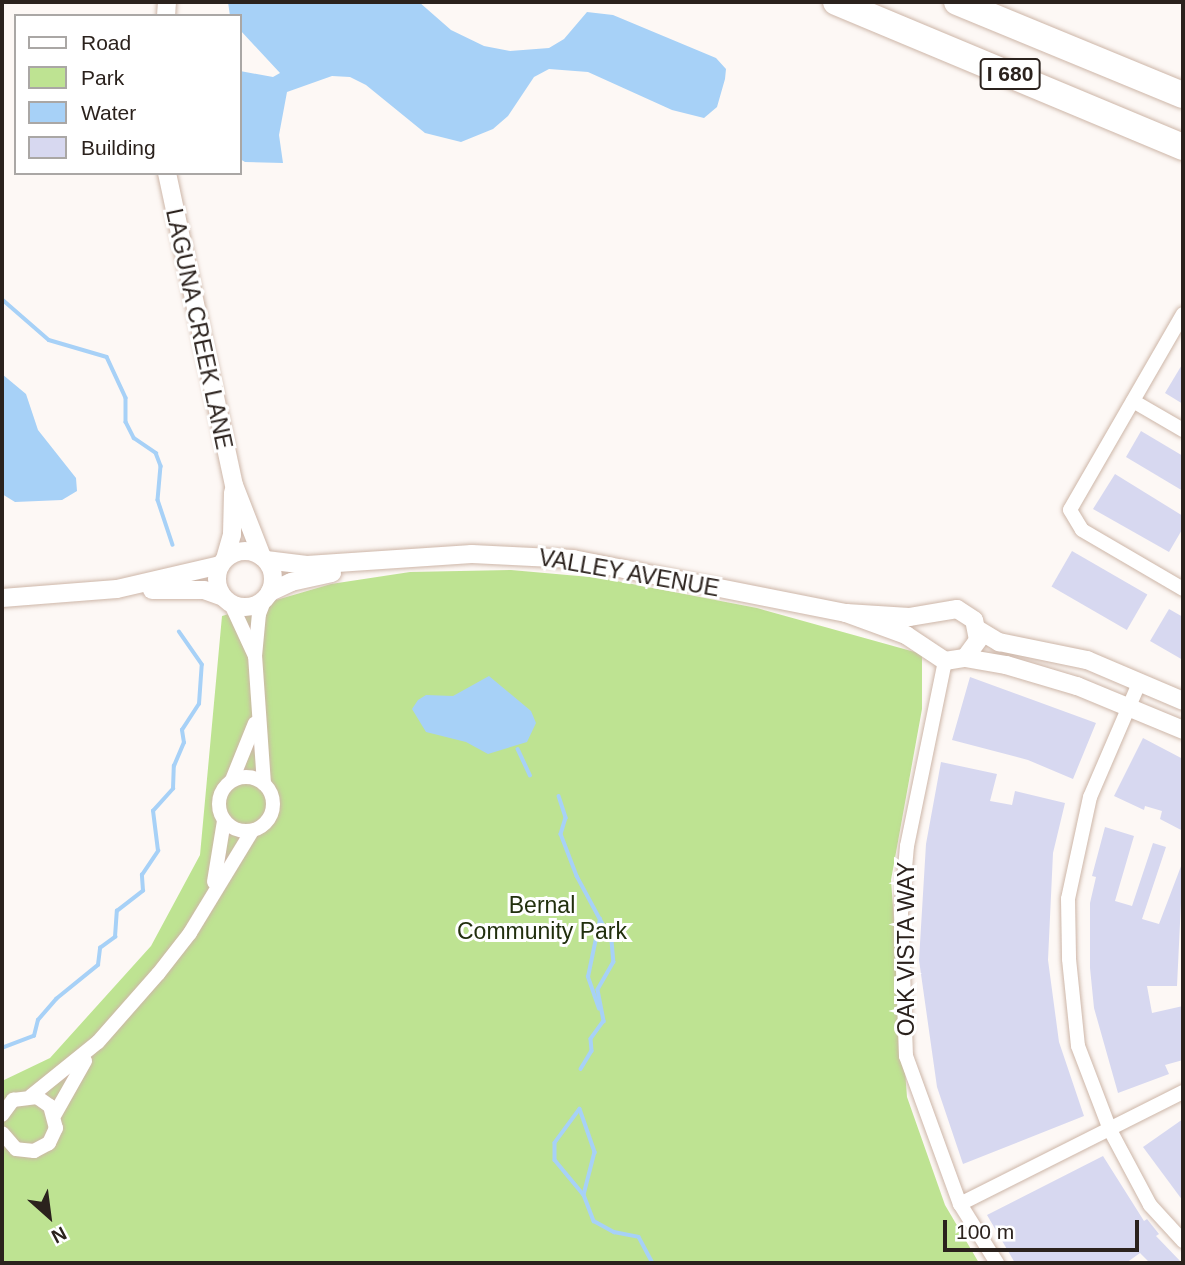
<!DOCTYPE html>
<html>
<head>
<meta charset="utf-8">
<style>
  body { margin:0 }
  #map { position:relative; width:1185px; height:1265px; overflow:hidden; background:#fdf8f5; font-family:Arial,sans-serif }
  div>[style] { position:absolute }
  .green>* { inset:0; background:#bee392 }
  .water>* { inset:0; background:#a7d1f7 }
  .stream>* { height:3.5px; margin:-1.75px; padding:0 1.75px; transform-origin:1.75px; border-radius:1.75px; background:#a7d1f7 }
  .building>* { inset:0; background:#d7d8f0; transform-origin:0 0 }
  .roads { filter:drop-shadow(0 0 2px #cdb6a8) drop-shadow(0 0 2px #cdb6a8) }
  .minor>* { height:14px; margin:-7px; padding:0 7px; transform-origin:7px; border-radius:7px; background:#fff }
  .minor>.ring { margin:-7px; padding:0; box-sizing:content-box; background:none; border:14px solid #fff; border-radius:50% }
  .tertiary>* { height:18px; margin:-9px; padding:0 9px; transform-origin:9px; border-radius:9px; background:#fff }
  .tertiary>.ring { margin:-9px; padding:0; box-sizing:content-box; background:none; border:18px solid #fff; border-radius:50% }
  .motorway>* { height:26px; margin:-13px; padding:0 13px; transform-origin:13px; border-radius:13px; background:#fff }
  span { translate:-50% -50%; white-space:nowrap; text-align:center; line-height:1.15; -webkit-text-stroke:6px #fff; paint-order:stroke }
  .shield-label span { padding:2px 5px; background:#fff; border:2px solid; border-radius:5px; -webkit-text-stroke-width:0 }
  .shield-label { font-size:21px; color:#2b221d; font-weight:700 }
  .street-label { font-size:23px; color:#2b221d }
  .park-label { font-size:23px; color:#212f0d }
  .frame { position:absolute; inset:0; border:4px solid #2b221d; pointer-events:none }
  .legend { position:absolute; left:14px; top:14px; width:228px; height:161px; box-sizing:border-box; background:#fff; border:2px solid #aaa7a5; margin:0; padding:9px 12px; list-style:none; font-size:21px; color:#2b221d }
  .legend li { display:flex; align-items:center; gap:14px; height:35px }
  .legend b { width:35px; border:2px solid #aaa7a5 }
  .north { position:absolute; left:14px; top:1181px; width:70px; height:70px; -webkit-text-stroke:5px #fff; paint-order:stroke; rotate:152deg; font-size:19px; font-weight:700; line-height:28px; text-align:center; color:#2b221d }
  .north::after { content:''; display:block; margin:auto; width:24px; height:32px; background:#2b221d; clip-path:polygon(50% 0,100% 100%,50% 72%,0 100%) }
  .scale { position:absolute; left:943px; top:1220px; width:196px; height:32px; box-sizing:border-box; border:4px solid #2b221d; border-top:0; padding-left:9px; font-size:21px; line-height:24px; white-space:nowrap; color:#2b221d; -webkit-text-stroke:5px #fff; paint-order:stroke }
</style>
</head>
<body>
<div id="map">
  <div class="green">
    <div style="clip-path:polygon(511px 570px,601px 578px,757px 608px,922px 654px,922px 709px,891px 880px,907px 1097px,945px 1205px,979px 1263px,2px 1263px,2px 1081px,50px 1058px,151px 946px,200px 855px,222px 616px,331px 584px,410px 572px)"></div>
  </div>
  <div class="water">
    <div style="clip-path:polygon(228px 2px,419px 2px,451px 30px,484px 46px,510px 51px,549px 48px,564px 39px,587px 12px,613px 15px,716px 58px,726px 69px,725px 79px,717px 107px,704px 118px,672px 110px,588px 72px,549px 69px,534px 77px,508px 116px,493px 129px,461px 142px,425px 133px,366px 85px,350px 77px,332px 76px,287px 92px,279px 135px,283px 163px,245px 162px,240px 159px,240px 71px,273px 77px,280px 73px,240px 30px,240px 16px,230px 16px)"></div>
    <div style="clip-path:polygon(2px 374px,26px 394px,38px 430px,76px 478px,77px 491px,62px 500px,15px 502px,2px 494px)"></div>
    <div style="clip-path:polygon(489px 676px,531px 711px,536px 723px,527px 742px,488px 754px,466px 742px,426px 732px,412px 709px,418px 700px,426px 695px,453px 696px)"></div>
  </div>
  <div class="stream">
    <div style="left:2px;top:299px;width:62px;rotate:41.1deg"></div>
    <div style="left:49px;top:340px;width:60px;rotate:16.3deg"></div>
    <div style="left:107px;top:357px;width:45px;rotate:65.1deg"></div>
    <div style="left:126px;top:398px;width:24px;rotate:90deg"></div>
    <div style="left:126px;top:422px;width:18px;rotate:63deg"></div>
    <div style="left:134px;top:438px;width:27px;rotate:34deg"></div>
    <div style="left:156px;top:453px;width:14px;rotate:69deg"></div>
    <div style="left:161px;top:466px;width:34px;rotate:95deg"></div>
    <div style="left:158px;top:500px;width:47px;rotate:71.6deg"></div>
    <div style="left:518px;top:749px;width:29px;rotate:65deg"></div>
    <div style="left:559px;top:796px;width:23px;rotate:72deg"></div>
    <div style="left:566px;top:818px;width:17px;rotate:107deg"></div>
    <div style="left:561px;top:834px;width:45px;rotate:69.1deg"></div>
    <div style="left:577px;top:876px;width:74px;rotate:61.7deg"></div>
    <div style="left:612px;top:941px;width:21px;rotate:85deg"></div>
    <div style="left:614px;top:962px;width:32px;rotate:120deg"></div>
    <div style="left:598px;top:990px;width:32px;rotate:79deg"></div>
    <div style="left:604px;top:1021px;width:22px;rotate:126deg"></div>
    <div style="left:591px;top:1039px;width:12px;rotate:85deg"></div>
    <div style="left:592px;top:1051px;width:21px;rotate:121deg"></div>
    <div style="left:599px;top:1009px;width:34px;rotate:-109deg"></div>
    <div style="left:588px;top:977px;width:59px;rotate:-78.3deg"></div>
    <div style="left:2px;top:1048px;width:34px;rotate:-21deg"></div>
    <div style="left:34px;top:1036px;width:16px;rotate:-76deg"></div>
    <div style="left:38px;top:1020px;width:28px;rotate:-49deg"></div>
    <div style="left:56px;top:999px;width:54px;rotate:-39deg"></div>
    <div style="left:98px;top:965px;width:17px;rotate:-83deg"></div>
    <div style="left:100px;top:948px;width:19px;rotate:-36deg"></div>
    <div style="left:115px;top:937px;width:26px;rotate:-86deg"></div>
    <div style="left:117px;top:911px;width:33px;rotate:-38deg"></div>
    <div style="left:143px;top:891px;width:16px;rotate:-94deg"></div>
    <div style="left:142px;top:875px;width:29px;rotate:-56deg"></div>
    <div style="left:158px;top:851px;width:40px;rotate:-97.1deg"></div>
    <div style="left:153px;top:811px;width:30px;rotate:-48deg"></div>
    <div style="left:173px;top:789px;width:23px;rotate:-88deg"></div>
    <div style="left:174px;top:766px;width:25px;rotate:-67deg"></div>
    <div style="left:184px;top:743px;width:13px;rotate:-99deg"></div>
    <div style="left:182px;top:730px;width:31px;rotate:-57deg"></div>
    <div style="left:199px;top:704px;width:39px;rotate:-86deg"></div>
    <div style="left:202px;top:665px;width:40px;rotate:-124.9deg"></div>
    <div style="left:580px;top:1109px;width:46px;rotate:70.8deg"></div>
    <div style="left:595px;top:1152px;width:44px;rotate:104.3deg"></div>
    <div style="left:584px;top:1195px;width:28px;rotate:69deg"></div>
    <div style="left:594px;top:1221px;width:23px;rotate:29deg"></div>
    <div style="left:614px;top:1232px;width:25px;rotate:11deg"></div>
    <div style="left:639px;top:1237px;width:30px;rotate:62deg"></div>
    <div style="left:580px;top:1109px;width:42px;rotate:126.3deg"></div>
    <div style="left:555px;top:1143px;width:17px;rotate:90deg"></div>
    <div style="left:555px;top:1160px;width:45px;rotate:50.4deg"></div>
  </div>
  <div class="building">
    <div style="clip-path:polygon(1183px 363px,1183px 404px,1165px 393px)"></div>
    <div style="clip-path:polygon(1141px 431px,1183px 456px,1183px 491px,1126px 457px)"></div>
    <div style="clip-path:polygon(1115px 474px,1183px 516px,1183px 528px,1169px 552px,1093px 509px)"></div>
    <div style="left:1072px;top:551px;width:87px;height:41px;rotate:30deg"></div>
    <div style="clip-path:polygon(1169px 609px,1183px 617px,1183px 660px,1150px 641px)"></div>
    <div style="clip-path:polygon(970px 677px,1096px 723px,1073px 779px,1028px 760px,952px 740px)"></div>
    <div style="clip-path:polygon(1143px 738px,1183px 759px,1183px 831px,1160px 819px,1162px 811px,1145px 806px,1144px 810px,1114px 796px)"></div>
    <div style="clip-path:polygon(941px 762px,997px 774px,990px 801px,1012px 805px,1015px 791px,1065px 803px,1053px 853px,1048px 960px,1059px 1042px,1084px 1116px,963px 1164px,937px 1087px,919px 960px,926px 844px)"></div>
    <div style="clip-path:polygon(1105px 827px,1134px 836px,1115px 901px,1132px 906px,1153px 843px,1166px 847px,1142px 919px,1159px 924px,1183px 861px,1177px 986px,1147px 986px,1152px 1013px,1183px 1006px,1183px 1060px,1165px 1065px,1169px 1074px,1118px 1093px,1094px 1008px,1090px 968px,1090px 903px,1096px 877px,1092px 876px)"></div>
    <div style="clip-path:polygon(1183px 1119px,1183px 1201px,1143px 1147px)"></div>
    <div style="clip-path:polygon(1103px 1156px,1144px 1221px,1147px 1219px,1159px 1234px,1156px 1236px,1182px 1263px,1150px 1263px,1140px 1253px,1126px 1263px,1015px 1263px,987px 1215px)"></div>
  </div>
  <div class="roads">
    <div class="minor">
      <div style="left:1183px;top:314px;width:226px;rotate:120deg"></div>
      <div style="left:1070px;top:510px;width:23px;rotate:59deg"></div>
      <div style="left:1082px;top:530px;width:117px;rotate:30.3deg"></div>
      <div style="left:1133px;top:401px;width:58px;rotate:30.1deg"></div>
      <div style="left:231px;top:604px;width:57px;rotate:65.2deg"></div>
      <div style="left:945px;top:661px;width:189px;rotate:101.6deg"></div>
      <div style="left:907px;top:846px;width:67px;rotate:95.1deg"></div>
      <div style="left:901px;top:913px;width:143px;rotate:88deg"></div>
      <div style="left:906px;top:1056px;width:158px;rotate:70deg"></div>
      <div style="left:960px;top:1204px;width:70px;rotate:57.9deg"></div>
      <div style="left:1140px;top:681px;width:126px;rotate:113.3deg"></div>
      <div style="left:1090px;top:797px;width:104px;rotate:102.2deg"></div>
      <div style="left:1068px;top:899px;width:60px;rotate:89deg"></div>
      <div style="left:1069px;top:959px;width:87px;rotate:84.1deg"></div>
      <div style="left:1078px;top:1046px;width:90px;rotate:69.1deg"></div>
      <div style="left:1110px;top:1130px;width:85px;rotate:61.9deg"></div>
      <div style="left:1150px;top:1205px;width:49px;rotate:47.5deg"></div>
      <div class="ring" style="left:219px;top:777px;width:40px;height:40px"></div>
      <div style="left:232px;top:780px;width:61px;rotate:-68deg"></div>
      <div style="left:264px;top:784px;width:128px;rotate:-94deg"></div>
      <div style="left:255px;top:656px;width:42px;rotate:-84.6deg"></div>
      <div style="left:259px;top:614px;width:17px;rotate:-69deg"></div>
      <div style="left:214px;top:882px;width:62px;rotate:-80.7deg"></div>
      <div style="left:31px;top:1096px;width:86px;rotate:-38.9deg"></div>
      <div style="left:98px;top:1042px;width:91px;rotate:-48.6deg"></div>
      <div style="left:158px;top:974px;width:52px;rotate:-52deg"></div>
      <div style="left:190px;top:933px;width:119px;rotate:-58.7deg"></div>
      <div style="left:55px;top:1114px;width:61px;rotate:-60.5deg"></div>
      <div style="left:2px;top:1115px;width:19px;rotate:-54deg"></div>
      <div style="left:13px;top:1100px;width:24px;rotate:-7deg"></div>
      <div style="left:37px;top:1097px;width:16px;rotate:35deg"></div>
      <div style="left:50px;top:1106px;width:23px;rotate:75deg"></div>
      <div style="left:56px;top:1128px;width:17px;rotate:115deg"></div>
      <div style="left:49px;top:1143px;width:17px;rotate:152deg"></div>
      <div style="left:34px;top:1151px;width:18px;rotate:-174deg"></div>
      <div style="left:16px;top:1149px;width:21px;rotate:-131deg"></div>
      <div style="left:960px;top:1204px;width:250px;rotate:-26.7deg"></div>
    </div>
    <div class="tertiary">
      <div style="left:166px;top:16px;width:14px;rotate:-86deg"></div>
      <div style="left:167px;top:173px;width:319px;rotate:77.9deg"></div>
      <div style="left:234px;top:485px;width:77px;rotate:68.7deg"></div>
      <div class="ring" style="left:217px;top:551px;width:38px;height:38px"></div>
      <div style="left:225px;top:559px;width:26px;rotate:-74deg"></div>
      <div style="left:232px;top:534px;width:42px;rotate:-88.6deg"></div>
      <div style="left:266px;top:560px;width:41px;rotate:7deg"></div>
      <div style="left:307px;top:565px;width:165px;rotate:-3.8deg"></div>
      <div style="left:472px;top:554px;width:101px;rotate:2.8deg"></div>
      <div style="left:573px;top:559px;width:278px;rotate:11.2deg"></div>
      <div style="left:846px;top:613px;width:64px;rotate:20.1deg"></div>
      <div style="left:906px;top:635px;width:47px;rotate:33.7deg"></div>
      <div style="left:945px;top:661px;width:20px;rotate:-9deg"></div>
      <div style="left:965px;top:658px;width:22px;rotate:-54deg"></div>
      <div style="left:978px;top:640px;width:20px;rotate:-101deg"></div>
      <div style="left:974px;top:620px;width:20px;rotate:-147deg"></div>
      <div style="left:957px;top:609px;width:49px;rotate:170.5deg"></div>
      <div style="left:909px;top:617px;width:63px;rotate:-176.4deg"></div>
      <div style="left:152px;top:590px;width:52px"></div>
      <div style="left:204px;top:590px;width:20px;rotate:20deg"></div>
      <div style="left:270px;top:592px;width:23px;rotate:-25deg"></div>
      <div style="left:291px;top:582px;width:42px;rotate:-12.4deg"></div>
      <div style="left:2px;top:598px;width:115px;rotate:-4.5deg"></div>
      <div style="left:117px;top:589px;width:106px;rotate:-13.1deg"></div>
      <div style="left:977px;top:629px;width:26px;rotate:31deg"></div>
      <div style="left:999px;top:642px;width:90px;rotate:11.6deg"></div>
      <div style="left:1087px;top:660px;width:104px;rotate:23.1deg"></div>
      <div style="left:965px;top:658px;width:42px;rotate:9.7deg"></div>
      <div style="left:1006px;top:665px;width:74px;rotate:16.5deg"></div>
      <div style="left:1077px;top:686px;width:115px;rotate:22.5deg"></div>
    </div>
    <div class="motorway">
      <div style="left:836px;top:2px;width:376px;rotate:22.7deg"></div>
      <div style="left:957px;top:2px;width:244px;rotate:22.4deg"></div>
    </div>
  </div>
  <div class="shield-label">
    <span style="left:1010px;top:74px">I 680</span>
  </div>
  <div class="street-label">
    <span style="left:199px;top:329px;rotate:78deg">LAGUNA CREEK LANE</span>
    <span style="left:629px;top:573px;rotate:10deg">VALLEY AVENUE</span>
    <span style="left:906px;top:949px;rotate:-90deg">OAK VISTA WAY</span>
  </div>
  <div class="park-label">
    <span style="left:542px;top:918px">Bernal<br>Community Park</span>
  </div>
  <div class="frame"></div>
  <ul class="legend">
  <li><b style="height:9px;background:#fff"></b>Road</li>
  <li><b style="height:19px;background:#bee392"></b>Park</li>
  <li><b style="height:19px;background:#a7d1f7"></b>Water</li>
  <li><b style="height:19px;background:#d7d8f0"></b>Building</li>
  </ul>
  <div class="north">N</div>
  <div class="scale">100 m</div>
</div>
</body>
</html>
